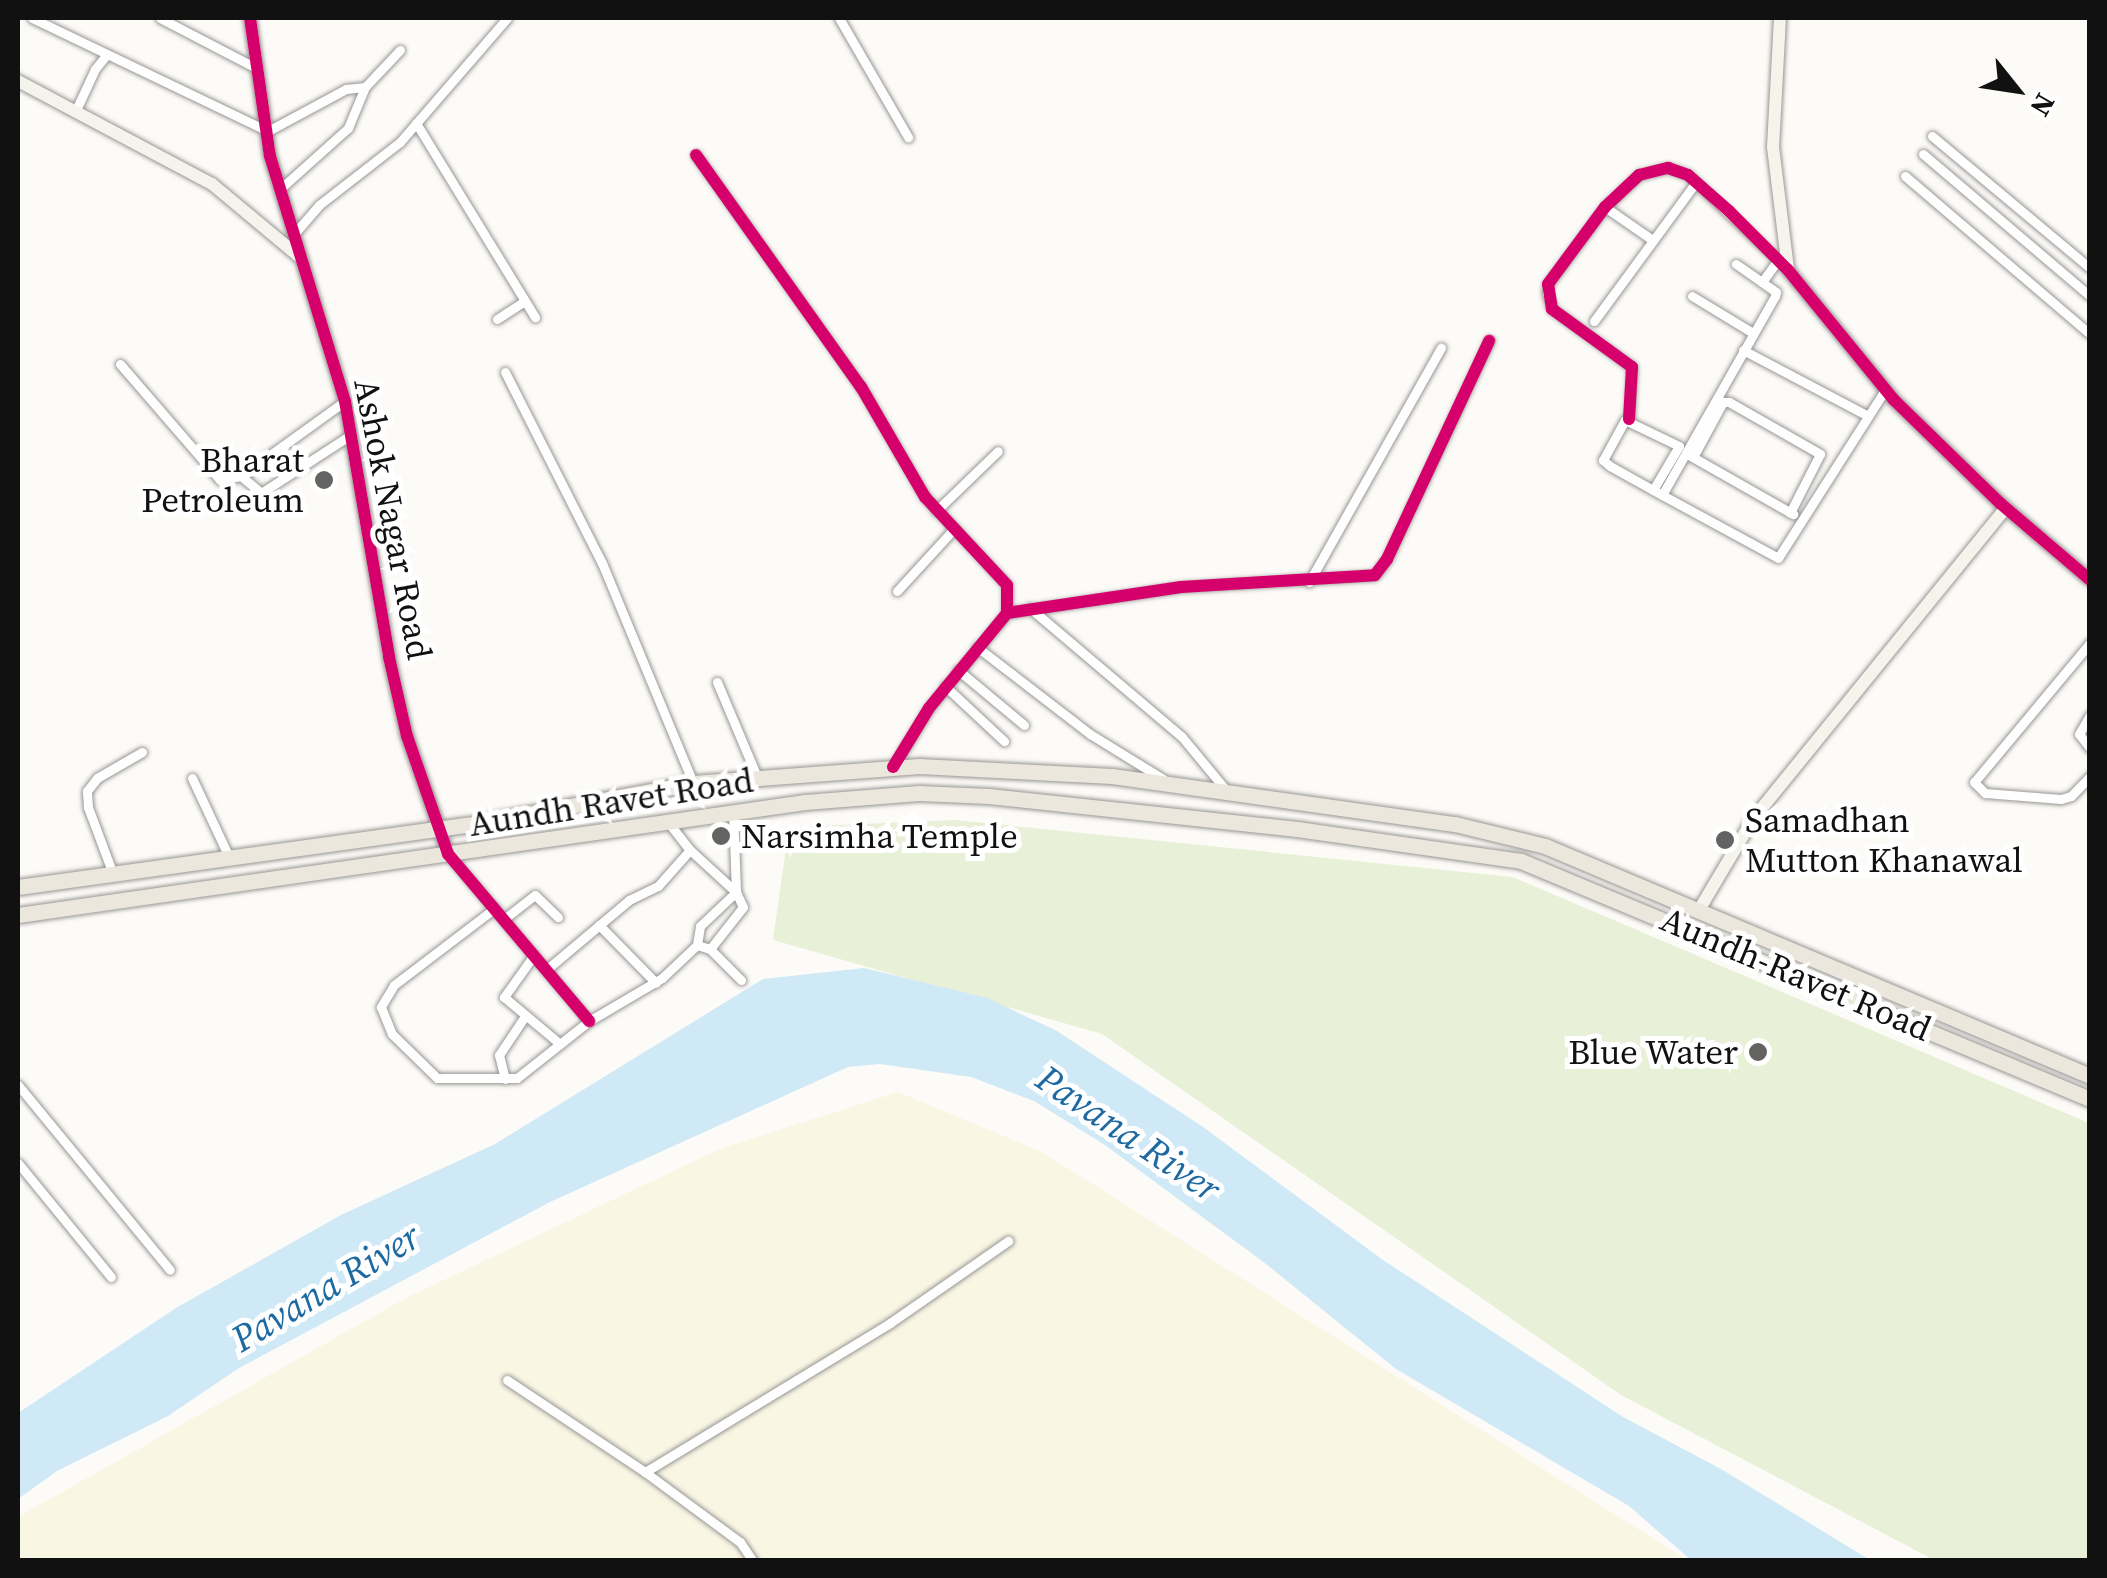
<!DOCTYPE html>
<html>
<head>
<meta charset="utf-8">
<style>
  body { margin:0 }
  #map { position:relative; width:2107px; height:1578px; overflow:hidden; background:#fdfbf7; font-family:"Source Serif 4",serif }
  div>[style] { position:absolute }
  .farmland>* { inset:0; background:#f9f6e4 }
  .green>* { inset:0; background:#e8f1d8 }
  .water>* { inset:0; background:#cfe9f6 }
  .roads { filter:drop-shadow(0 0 2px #979695) drop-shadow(0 0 2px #979695) }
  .street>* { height:9px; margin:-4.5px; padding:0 4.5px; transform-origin:4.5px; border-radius:4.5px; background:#fffefe }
  .secondary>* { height:12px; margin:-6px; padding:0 6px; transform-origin:6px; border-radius:6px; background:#f5f4ec }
  .primary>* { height:15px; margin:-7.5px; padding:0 7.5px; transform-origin:7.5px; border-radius:7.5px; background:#ece7dc }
  .cycleway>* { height:12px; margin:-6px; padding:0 6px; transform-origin:6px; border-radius:6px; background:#d6006c }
  .dots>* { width:28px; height:28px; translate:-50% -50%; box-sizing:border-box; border:5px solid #fff; border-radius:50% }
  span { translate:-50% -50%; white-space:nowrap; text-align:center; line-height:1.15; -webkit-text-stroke:10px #fff; paint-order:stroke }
  .poi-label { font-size:35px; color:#111 }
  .right { translate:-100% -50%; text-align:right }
  .left { translate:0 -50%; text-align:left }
  .street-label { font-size:35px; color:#111 }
  .water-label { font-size:38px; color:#1c6aa1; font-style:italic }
  .frame { position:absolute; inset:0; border:20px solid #111; pointer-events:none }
  .north { position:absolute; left:1967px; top:40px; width:100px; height:100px; -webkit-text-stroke:8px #fff; paint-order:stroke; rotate:120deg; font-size:28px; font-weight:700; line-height:40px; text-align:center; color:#111 }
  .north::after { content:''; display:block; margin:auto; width:35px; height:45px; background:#111; clip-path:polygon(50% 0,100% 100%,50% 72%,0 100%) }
</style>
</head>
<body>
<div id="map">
  <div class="farmland">
    <div style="clip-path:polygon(898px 1092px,1042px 1152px,1687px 1560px,18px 1560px,18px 1517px,408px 1297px,722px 1148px)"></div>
  </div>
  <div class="green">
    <div style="clip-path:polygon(956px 820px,1513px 877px,2089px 1123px,2089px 1560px,1934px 1560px,1621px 1395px,1102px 1034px,773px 940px,789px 827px)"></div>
  </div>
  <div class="water">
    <div style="clip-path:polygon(864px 968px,987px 998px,1057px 1031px,1203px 1127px,1383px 1260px,1623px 1417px,1721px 1469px,1870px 1560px,1691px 1560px,1629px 1506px,1396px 1369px,1266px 1264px,1105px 1145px,1034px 1101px,971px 1077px,880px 1064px,848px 1067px,550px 1202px,239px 1368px,168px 1416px,57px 1471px,18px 1499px,18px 1413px,176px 1308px,341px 1215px,495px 1144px,763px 979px)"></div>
  </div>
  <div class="roads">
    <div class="street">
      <div style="left:32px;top:18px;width:262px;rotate:25.6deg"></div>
      <div style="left:268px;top:131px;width:89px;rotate:-28.3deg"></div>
      <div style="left:346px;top:89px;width:19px;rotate:-6deg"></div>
      <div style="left:365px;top:87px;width:51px;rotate:-46.6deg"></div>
      <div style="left:160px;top:18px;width:110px;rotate:27.5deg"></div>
      <div style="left:839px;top:18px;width:138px;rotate:59.9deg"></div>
      <div style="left:76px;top:110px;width:45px;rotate:-65.1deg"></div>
      <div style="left:95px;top:69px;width:19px;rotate:-51deg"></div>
      <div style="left:416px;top:123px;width:228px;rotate:58.5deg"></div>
      <div style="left:1932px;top:136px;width:206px;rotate:39.9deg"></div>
      <div style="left:1923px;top:154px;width:219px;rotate:40.4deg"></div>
      <div style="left:696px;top:155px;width:285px;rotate:54.6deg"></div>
      <div style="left:861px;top:387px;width:127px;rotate:59.8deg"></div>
      <div style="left:925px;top:497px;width:120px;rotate:47deg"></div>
      <div style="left:1007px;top:585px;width:28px;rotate:90deg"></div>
      <div style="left:1905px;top:176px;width:243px;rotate:40.5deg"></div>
      <div style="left:280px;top:189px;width:91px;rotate:-41.9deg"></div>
      <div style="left:348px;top:128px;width:44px;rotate:-67.5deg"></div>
      <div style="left:1605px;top:207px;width:56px;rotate:34.8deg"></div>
      <div style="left:294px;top:234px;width:38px;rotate:-49deg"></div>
      <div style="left:319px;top:205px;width:103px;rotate:-37.9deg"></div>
      <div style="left:400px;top:142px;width:164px;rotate:-49.2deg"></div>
      <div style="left:1762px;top:282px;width:27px;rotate:-54deg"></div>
      <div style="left:1692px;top:296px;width:71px;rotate:31.2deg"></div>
      <div style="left:497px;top:319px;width:33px;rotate:-33deg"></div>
      <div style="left:1594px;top:321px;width:172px;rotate:-53.7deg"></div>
      <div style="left:1743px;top:350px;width:141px;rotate:27.8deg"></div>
      <div style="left:120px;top:364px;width:153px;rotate:49.2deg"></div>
      <div style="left:220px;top:480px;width:21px;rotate:-11deg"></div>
      <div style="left:241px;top:476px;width:128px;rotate:-35.8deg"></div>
      <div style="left:505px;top:372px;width:214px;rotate:63.1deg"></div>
      <div style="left:602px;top:563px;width:238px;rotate:67.5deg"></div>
      <div style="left:1629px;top:419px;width:52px;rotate:-86.7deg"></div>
      <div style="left:1632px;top:367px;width:99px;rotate:-144.1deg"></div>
      <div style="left:1552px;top:309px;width:17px;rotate:-107deg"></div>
      <div style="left:1547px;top:293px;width:9px;rotate:-84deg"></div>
      <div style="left:1548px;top:284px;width:96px;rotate:-53.5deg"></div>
      <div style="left:1605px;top:207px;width:47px;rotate:-43.3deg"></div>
      <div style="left:1639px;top:175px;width:30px;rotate:-14deg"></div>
      <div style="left:1668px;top:168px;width:21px;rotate:19deg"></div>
      <div style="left:1688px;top:175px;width:138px;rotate:43.5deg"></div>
      <div style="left:1689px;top:455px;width:120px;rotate:29.6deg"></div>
      <div style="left:1693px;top:457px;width:63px;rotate:-61.4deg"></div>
      <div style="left:1723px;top:402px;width:6px"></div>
      <div style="left:1729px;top:402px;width:105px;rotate:29.7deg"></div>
      <div style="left:1820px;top:454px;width:66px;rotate:117deg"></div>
      <div style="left:241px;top:476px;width:26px;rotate:40deg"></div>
      <div style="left:261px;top:493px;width:108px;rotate:-33deg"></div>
      <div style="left:1653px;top:490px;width:51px;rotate:-59.4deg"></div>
      <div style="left:1679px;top:446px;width:60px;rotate:-154.3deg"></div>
      <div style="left:1625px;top:420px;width:46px;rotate:118.8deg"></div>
      <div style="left:1603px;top:460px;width:9px;rotate:41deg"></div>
      <div style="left:1610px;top:466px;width:49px;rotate:29.2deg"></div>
      <div style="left:1653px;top:490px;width:142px;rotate:28.5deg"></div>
      <div style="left:1778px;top:558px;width:199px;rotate:-57.5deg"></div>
      <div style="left:1662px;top:495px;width:229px;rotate:-60.4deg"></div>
      <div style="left:1775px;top:296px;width:4px;rotate:-76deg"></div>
      <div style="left:1776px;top:292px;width:49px;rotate:-145deg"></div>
      <div style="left:936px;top:511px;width:86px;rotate:-44.1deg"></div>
      <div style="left:1309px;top:582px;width:269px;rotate:-60.6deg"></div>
      <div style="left:897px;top:591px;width:81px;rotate:-47.5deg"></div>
      <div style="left:1030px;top:608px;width:199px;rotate:40.3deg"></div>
      <div style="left:1182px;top:737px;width:67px;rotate:50.4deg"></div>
      <div style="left:2090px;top:643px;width:181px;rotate:129.8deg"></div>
      <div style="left:1974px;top:782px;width:16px;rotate:45deg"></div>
      <div style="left:1985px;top:793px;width:76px;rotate:4.5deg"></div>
      <div style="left:2061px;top:799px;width:10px;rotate:-17deg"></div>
      <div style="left:2071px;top:796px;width:28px;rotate:-46deg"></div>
      <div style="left:977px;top:647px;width:143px;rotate:37.6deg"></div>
      <div style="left:1090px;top:734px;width:86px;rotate:31.7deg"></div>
      <div style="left:958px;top:670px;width:86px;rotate:39.8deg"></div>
      <div style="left:717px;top:682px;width:105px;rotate:67.1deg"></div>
      <div style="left:945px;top:686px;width:81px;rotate:43deg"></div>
      <div style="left:2090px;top:715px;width:22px;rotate:120deg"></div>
      <div style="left:2079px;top:734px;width:18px;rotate:52deg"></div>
      <div style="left:893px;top:767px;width:69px;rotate:-58.6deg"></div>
      <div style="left:929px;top:708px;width:123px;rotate:-50.6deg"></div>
      <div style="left:1007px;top:613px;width:176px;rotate:-8.5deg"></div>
      <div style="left:1181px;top:587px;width:194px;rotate:-3.5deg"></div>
      <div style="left:1375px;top:575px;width:20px;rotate:-53deg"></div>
      <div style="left:1387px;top:559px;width:241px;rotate:-64.9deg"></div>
      <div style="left:192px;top:778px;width:87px;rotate:64.9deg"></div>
      <div style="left:668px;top:822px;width:36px;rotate:52deg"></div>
      <div style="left:690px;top:850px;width:62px;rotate:42.4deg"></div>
      <div style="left:448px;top:854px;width:219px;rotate:49.8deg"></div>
      <div style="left:113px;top:874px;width:72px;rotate:-110.5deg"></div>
      <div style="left:88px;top:807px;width:16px;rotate:-94deg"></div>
      <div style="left:87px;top:791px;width:16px;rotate:-52deg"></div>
      <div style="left:97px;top:778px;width:52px;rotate:-30deg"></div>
      <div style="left:495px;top:908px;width:127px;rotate:142.7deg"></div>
      <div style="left:394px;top:985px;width:26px;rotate:121deg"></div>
      <div style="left:381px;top:1007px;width:29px;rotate:68deg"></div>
      <div style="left:392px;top:1034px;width:63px;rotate:44.4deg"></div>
      <div style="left:437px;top:1078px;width:80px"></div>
      <div style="left:517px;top:1078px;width:92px;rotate:-38.4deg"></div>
      <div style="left:589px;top:1021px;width:85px;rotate:-30.5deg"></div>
      <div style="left:662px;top:978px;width:48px;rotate:-43.3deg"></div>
      <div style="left:697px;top:945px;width:14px;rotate:17deg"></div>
      <div style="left:710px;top:949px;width:44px;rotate:45deg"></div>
      <div style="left:504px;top:919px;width:39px;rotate:-38deg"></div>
      <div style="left:535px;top:895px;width:32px;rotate:44deg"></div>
      <div style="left:599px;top:925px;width:81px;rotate:45.5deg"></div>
      <div style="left:697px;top:945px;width:19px;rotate:-81deg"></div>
      <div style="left:700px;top:926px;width:50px;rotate:-43.4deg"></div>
      <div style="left:710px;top:949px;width:53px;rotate:-51.8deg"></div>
      <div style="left:743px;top:907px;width:17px;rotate:-115deg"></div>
      <div style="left:736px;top:892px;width:81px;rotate:-92.1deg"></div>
      <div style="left:534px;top:955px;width:52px;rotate:125.5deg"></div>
      <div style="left:504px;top:997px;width:73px;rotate:40deg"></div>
      <div style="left:546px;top:970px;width:109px;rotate:-40.1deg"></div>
      <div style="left:629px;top:900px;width:32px;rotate:-26deg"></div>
      <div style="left:658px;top:886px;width:48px;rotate:-48.4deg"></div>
      <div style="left:505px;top:1079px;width:25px;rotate:-104deg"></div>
      <div style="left:499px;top:1055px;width:47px;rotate:-56.3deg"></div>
      <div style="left:18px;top:1085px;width:239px;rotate:50.6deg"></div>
      <div style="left:18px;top:1163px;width:147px;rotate:50.8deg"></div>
      <div style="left:507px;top:1380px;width:166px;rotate:33.7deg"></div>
      <div style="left:645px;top:1472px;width:118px;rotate:36.4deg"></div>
      <div style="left:740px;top:1542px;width:22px;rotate:56deg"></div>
      <div style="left:645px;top:1472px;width:287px;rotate:-31.3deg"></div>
      <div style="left:890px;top:1323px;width:144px;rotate:-34.8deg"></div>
    </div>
    <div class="secondary">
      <div style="left:250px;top:18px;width:139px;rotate:81.8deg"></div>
      <div style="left:270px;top:156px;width:256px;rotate:73deg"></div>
      <div style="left:345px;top:401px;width:260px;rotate:80.2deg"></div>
      <div style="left:389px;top:657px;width:81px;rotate:77.2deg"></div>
      <div style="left:407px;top:736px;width:125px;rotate:70.8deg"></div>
      <div style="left:1780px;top:18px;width:129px;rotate:93.1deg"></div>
      <div style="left:1773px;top:147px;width:124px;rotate:83deg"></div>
      <div style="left:1788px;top:270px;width:168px;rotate:50.8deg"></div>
      <div style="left:1894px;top:400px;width:148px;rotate:44.2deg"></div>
      <div style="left:2000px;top:503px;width:118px;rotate:40.5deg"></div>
      <div style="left:18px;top:81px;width:220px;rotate:28deg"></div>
      <div style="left:212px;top:184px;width:117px;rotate:39.8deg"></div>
      <div style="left:1699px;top:910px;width:106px;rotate:-59.3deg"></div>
      <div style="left:1753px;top:819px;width:401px;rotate:-50.9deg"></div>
    </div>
    <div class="primary">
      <div style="left:18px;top:887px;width:453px;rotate:-7.9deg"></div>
      <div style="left:467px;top:825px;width:230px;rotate:-10.5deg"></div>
      <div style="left:693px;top:783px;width:227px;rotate:-4.3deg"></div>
      <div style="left:919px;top:766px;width:193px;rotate:3deg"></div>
      <div style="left:1112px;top:776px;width:346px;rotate:8deg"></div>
      <div style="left:1455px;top:824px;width:93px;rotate:13.7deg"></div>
      <div style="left:1545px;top:846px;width:592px;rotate:22.88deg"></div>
      <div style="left:18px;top:915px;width:795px;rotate:-8.17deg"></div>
      <div style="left:805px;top:802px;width:114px;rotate:-4.5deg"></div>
      <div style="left:919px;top:793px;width:70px;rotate:2.5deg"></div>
      <div style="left:989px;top:796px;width:310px;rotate:6.1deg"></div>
      <div style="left:1297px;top:829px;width:226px;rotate:8.1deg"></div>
      <div style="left:1521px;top:861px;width:617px;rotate:22.7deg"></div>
    </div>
  </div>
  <div class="cycleway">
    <div style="left:250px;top:18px;width:139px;rotate:81.8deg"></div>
    <div style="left:270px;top:156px;width:256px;rotate:73deg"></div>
    <div style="left:345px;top:401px;width:260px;rotate:80.2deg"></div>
    <div style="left:389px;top:657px;width:81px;rotate:77.2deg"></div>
    <div style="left:407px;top:736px;width:125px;rotate:70.8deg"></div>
    <div style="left:448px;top:854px;width:219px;rotate:49.8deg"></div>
    <div style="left:696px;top:155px;width:285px;rotate:54.6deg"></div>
    <div style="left:861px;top:387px;width:127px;rotate:59.8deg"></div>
    <div style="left:925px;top:497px;width:120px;rotate:47deg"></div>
    <div style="left:1007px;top:585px;width:28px;rotate:90deg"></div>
    <div style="left:1629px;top:419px;width:52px;rotate:-86.7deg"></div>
    <div style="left:1632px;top:367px;width:99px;rotate:-144.1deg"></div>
    <div style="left:1552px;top:309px;width:25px;rotate:-99deg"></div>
    <div style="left:1548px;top:284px;width:96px;rotate:-53.5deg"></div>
    <div style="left:1605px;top:207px;width:47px;rotate:-43.3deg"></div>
    <div style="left:1639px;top:175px;width:30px;rotate:-14deg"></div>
    <div style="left:1668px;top:168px;width:21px;rotate:19deg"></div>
    <div style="left:1688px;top:175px;width:55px;rotate:41.3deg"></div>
    <div style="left:1729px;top:211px;width:83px;rotate:45deg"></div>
    <div style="left:1788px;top:270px;width:168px;rotate:50.8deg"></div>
    <div style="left:1894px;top:400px;width:148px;rotate:44.2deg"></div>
    <div style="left:2000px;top:503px;width:118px;rotate:40.5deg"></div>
    <div style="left:893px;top:767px;width:69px;rotate:-58.6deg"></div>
    <div style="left:929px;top:708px;width:123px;rotate:-50.6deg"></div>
    <div style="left:1007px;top:613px;width:176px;rotate:-8.5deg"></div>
    <div style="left:1181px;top:587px;width:194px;rotate:-3.5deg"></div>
    <div style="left:1375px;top:575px;width:20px;rotate:-53deg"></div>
    <div style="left:1387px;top:559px;width:241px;rotate:-64.9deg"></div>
  </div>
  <div class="dots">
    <div style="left:324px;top:480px;background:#646362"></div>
    <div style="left:721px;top:836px;background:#646362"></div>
    <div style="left:1725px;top:840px;background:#646362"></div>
    <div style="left:1758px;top:1052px;background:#646362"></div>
  </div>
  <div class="poi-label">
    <span class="right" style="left:304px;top:480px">Bharat<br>Petroleum</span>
    <span class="left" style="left:1745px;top:840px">Samadhan<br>Mutton Khanawal</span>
    <span class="left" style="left:741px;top:836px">Narsimha Temple</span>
    <span class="right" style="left:1738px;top:1052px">Blue Water</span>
  </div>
  <div class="street-label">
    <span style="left:393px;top:519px;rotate:79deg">Ashok Nagar Road</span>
    <span style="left:611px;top:802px;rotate:-9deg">Aundh Ravet Road</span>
    <span style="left:1796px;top:974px;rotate:23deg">Aundh-Ravet Road</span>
  </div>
  <div class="water-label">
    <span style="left:1128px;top:1134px;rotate:34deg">Pavana River</span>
    <span style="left:326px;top:1288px;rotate:-31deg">Pavana River</span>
  </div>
  <div class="frame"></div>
  <div class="north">N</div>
</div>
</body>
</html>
